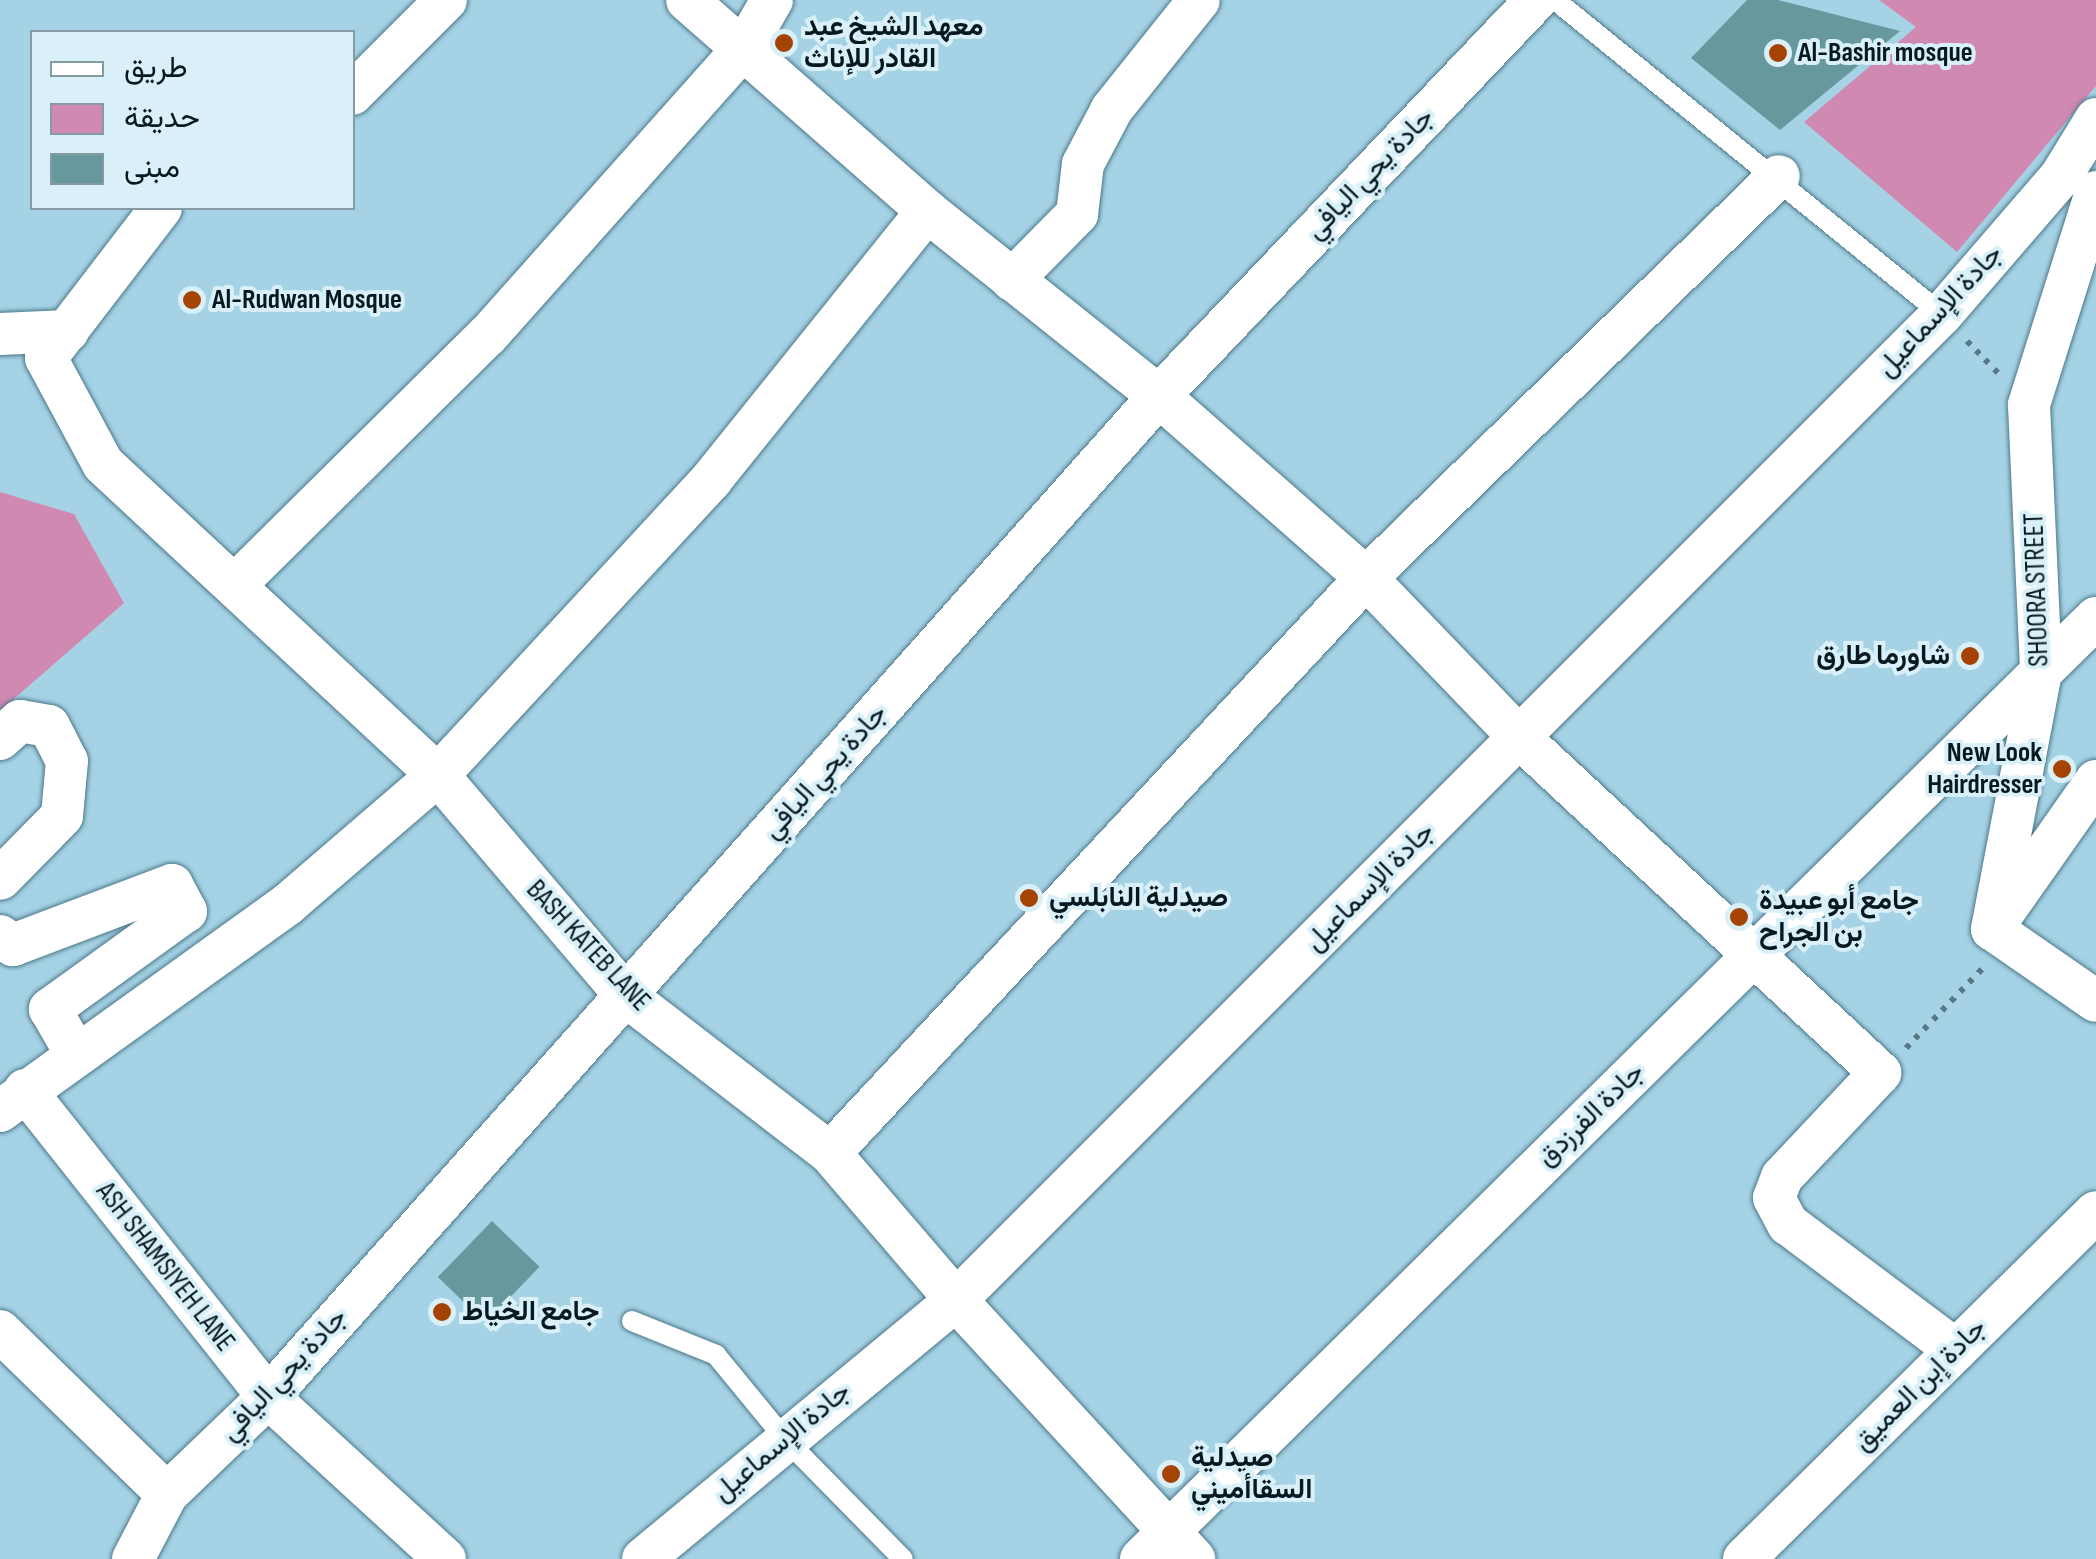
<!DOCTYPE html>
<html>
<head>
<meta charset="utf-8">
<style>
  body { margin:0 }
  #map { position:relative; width:2096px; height:1559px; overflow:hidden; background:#a5d3e5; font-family:"Sofia Sans Condensed",Vazirmatn,sans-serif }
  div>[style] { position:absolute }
  .green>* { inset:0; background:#d08ab2 }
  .building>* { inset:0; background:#66989e; transform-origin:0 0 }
  .path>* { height:6px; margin-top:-3px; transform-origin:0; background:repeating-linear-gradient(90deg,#587885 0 5px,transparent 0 13px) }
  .roads { filter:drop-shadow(0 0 2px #4d7889) drop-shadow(0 0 2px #4d7889) }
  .service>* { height:20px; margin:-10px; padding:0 10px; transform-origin:10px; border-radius:10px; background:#fff }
  .minor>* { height:42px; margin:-21px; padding:0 21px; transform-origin:21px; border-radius:21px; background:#fff }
  .dots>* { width:28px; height:28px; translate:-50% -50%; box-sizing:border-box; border:5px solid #d9f0f9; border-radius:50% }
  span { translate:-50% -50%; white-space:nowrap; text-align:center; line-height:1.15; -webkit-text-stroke:8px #d9f0f9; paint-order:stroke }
  .poi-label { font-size:28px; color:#071920; font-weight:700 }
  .left { translate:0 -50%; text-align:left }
  .right { translate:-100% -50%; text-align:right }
  .street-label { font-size:28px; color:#071920 }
  .legend { position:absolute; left:30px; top:30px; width:325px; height:180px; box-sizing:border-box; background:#d9f0f9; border:2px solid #859aa2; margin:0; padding:12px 18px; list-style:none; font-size:30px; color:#071920 }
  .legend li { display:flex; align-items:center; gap:20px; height:50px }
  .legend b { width:50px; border:2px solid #859aa2 }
</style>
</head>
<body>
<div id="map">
  <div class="green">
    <div style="clip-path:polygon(1879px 0,2096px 0,2096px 86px,1957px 252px,1804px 122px,1916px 27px)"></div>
    <div style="clip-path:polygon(0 492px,74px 514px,124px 603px,0 711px)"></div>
  </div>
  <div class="building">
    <div style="clip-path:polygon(1747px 0,1778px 0,1900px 31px,1780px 130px,1691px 58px)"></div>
    <div style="left:492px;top:1221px;width:66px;height:78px;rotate:44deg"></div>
  </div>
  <div class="path">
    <div style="left:1967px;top:341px;width:47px;rotate:45.9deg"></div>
    <div style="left:1906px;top:1048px;width:112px;rotate:-46.1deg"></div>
  </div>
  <div class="roads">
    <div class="service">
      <div style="left:1555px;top:0;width:498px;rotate:39.1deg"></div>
      <div style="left:632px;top:1321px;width:91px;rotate:22deg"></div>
      <div style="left:716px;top:1355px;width:109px;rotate:50.6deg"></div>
      <div style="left:785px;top:1439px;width:168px;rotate:45.5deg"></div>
    </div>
    <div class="minor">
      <div style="left:687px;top:0;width:320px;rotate:41.3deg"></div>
      <div style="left:927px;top:211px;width:297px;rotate:38.6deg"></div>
      <div style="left:1159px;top:396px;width:276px;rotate:41.3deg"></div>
      <div style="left:1366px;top:578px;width:222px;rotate:46.1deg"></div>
      <div style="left:1520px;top:738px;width:492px;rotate:42.9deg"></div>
      <div style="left:1880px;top:1073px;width:143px;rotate:133.3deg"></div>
      <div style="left:1782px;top:1177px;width:22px;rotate:111deg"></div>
      <div style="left:1774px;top:1198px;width:30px;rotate:62deg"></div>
      <div style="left:1788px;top:1224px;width:210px;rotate:36.9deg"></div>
      <div style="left:352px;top:94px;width:133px;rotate:-45deg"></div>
      <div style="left:2096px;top:192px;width:223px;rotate:107.5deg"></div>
      <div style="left:2029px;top:405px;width:267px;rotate:87.4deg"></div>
      <div style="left:2041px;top:672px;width:262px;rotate:100.8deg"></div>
      <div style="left:1992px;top:929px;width:126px;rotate:34.7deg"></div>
      <div style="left:161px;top:208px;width:189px;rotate:127.5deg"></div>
      <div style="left:46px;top:358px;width:120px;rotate:61.7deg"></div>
      <div style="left:103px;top:464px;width:457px;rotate:42.9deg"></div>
      <div style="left:438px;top:775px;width:290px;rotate:49.6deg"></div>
      <div style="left:626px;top:996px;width:257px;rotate:37.6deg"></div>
      <div style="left:830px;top:1153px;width:194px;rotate:49.4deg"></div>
      <div style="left:956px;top:1300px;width:352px;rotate:47.4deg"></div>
      <div style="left:1012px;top:280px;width:93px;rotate:-45.4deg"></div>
      <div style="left:1077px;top:214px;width:50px;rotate:-83.2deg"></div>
      <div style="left:1083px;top:164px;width:62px;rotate:-62.2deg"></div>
      <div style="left:1112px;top:109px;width:139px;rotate:-51.4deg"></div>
      <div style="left:0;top:334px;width:68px;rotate:-2.5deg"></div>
      <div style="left:237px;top:583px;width:353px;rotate:-44.7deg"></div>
      <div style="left:488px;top:335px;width:386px;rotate:-48.3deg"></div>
      <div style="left:745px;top:47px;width:54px;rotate:-60.1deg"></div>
      <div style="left:0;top:739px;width:27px;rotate:-42deg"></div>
      <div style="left:20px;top:721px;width:29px;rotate:10deg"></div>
      <div style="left:49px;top:726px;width:39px;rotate:63deg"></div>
      <div style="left:67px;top:761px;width:55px;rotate:95.2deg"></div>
      <div style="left:62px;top:816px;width:88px;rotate:134.5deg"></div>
      <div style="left:2001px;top:916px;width:165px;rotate:-54.9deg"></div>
      <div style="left:0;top:936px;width:16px;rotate:35deg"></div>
      <div style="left:13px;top:945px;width:170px;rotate:-20.7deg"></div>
      <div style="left:172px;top:885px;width:30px;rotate:62deg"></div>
      <div style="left:186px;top:911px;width:168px;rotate:144.2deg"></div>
      <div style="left:50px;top:1009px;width:52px;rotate:60deg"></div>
      <div style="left:25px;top:1090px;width:392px;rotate:51.6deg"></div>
      <div style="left:268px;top:1397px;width:240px;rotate:42.5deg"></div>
      <div style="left:0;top:1111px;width:355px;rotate:-35.7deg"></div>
      <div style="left:288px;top:904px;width:198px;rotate:-40.7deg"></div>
      <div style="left:438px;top:775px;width:402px;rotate:-47.2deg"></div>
      <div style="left:711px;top:480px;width:345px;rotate:-51.2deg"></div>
      <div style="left:830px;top:1153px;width:786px;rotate:-47.01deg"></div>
      <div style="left:1366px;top:578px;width:576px;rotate:-44.23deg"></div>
      <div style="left:0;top:1331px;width:233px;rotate:44.3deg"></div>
      <div style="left:133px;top:1559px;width:73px;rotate:-62.4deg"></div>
      <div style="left:167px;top:1494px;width:140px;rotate:-43.8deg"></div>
      <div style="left:268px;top:1397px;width:1340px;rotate:-48.33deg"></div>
      <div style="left:1159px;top:396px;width:547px;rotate:-46.41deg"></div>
      <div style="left:643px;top:1559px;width:406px;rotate:-39.6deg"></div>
      <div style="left:956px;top:1300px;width:1394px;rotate:-45deg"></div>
      <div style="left:1942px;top:314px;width:182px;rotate:-49.2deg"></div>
      <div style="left:2061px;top:176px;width:67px;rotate:-58.4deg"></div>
      <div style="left:1141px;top:1559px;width:1341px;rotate:-44.58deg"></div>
      <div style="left:1744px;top:1559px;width:494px;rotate:-44.6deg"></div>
    </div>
  </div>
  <div class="dots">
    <div style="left:784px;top:43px;background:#a54303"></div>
    <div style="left:1778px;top:53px;background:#a54303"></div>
    <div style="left:192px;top:300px;background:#a54303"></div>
    <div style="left:1970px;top:656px;background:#a54303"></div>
    <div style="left:2062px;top:769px;background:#a54303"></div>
    <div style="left:1029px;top:898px;background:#a54303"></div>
    <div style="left:1739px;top:917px;background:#a54303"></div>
    <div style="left:442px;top:1312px;background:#a54303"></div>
    <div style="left:1171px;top:1474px;background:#a54303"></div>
  </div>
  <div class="poi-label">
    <span class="left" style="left:804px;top:43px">معهد الشيخ عبد<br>القادر للإناث</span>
    <span class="left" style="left:1798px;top:53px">Al-Bashir mosque</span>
    <span class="left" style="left:212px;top:300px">Al-Rudwan Mosque</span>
    <span class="right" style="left:1950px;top:656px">شاورما طارق</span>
    <span class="right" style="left:2042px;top:769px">New Look<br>Hairdresser</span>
    <span class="left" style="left:1049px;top:898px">صيدلية النابلسي</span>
    <span class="left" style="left:1759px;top:917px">جامع أبو عبيدة<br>بن الجراح</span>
    <span class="left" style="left:462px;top:1312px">جامع الخياط</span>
    <span class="left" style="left:1191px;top:1474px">صيدلية<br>السقاأميني</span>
  </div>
  <div class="street-label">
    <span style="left:1370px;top:174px;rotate:-46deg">جادة يحي اليافي</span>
    <span style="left:1940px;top:311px;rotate:-47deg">جادة الإسماعيل</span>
    <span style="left:2037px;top:590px;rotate:-92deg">SHOORA STREET</span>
    <span style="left:825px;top:772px;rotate:-48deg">جادة يحي اليافي</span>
    <span style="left:1370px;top:887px;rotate:-45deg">جادة الإسماعيل</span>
    <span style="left:588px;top:946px;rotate:47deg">BASH KATEB LANE</span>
    <span style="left:1591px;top:1115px;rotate:-44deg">جادة الفرزدق</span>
    <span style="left:165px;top:1267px;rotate:52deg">ASH SHAMSIYEH LANE</span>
    <span style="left:284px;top:1375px;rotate:-47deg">جادة يحي اليافي</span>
    <span style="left:1920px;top:1385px;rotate:-45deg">جادة إبن العميق</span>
    <span style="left:782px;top:1442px;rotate:-40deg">جادة الإسماعيل</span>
  </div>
  <ul class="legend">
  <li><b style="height:12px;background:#fff"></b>طريق</li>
  <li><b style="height:28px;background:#d08ab2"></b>حديقة</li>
  <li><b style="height:28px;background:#66989e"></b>مبنى</li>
  </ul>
</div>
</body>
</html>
